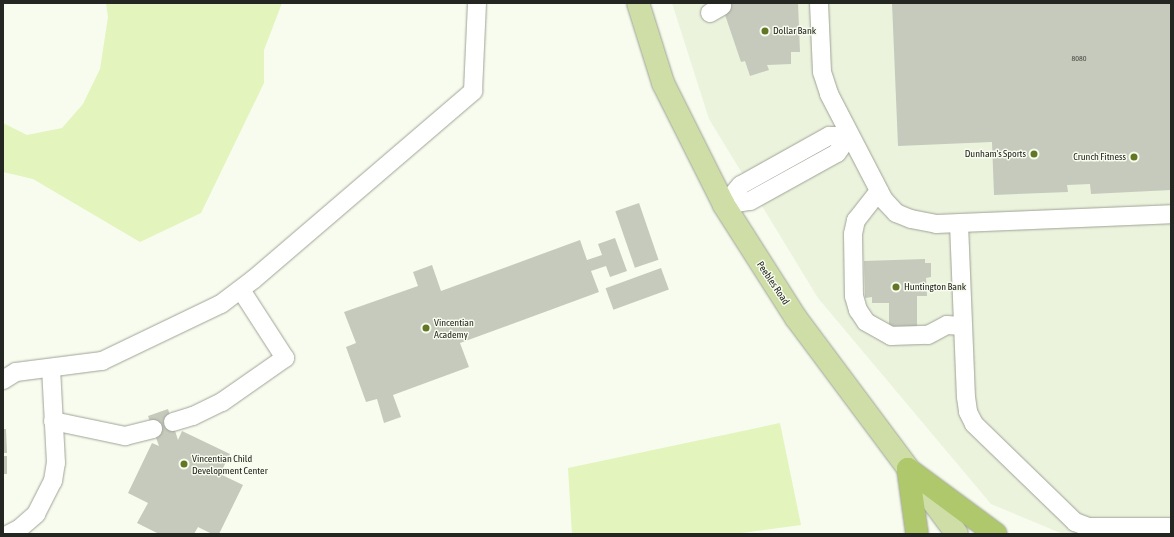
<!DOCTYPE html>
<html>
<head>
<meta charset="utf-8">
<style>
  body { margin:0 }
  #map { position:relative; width:1174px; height:537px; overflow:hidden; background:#f7fcee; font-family:"Asap Condensed",sans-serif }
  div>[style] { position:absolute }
  .built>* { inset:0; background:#ebf3dd }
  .green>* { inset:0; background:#e3f4bd }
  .building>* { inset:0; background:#c5cabc; transform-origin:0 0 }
  .roads { filter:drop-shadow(0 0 1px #9fa396) drop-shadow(0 0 1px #9fa396) }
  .minor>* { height:18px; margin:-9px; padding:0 9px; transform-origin:9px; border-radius:9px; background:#fff }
  .major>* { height:22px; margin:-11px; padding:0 11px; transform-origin:11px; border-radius:11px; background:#cedea6 }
  .highway>* { height:22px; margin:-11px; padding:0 11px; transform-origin:11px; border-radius:11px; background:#aec86b }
  .dots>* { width:11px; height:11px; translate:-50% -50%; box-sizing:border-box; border:2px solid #f7fcee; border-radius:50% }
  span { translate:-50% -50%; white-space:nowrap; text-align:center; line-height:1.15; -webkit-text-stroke:3px #f7fcee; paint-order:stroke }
  .number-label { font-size:8px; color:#4c4f48 }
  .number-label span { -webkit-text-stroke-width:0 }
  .poi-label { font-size:10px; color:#242621 }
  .left { translate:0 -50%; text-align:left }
  .right { translate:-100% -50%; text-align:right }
  .street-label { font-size:10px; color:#242621 }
  .frame { position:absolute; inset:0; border:4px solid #242621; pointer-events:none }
</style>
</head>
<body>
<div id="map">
  <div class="built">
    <div style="clip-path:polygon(672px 3px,1171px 3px,1171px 534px,1063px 534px,991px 504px,818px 298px,709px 119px)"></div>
  </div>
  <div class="green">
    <div style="clip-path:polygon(106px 3px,282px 3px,264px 50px,264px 83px,201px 213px,140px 242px,33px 179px,3px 172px,3px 123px,27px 135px,62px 128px,83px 104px,100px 69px,108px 17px)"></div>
    <div style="clip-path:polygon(780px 423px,801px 525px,734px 534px,572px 534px,568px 468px)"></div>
  </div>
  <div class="building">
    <div style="clip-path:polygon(721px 3px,798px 3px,800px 52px,791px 52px,791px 64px,767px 65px,769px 70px,750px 76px,745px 61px,741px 62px)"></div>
    <div style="clip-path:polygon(892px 3px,1171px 3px,1171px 190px,1091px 194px,1090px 184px,1067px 185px,1068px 192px,994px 195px,992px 142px,898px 146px)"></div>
    <div style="left:639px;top:203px;width:60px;height:25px;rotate:71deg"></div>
    <div style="clip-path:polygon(615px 238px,627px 271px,610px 277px,606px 266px,591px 271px,599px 292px,460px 343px,469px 367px,393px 395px,401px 417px,384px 423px,377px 399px,366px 402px,346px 347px,356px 343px,344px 312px,418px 286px,413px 272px,432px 265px,441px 291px,580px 240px,587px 260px,602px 255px,598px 244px)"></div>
    <div style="clip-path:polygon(925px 259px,925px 263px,931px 263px,931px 277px,926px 278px,927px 296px,917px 296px,917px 326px,889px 326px,889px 303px,872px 303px,872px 297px,865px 298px,864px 261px)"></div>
    <div style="left:661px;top:268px;width:23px;height:59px;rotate:70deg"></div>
    <div style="clip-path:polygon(168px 409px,178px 440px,182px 431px,230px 454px,220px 474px,243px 485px,219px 534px,212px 534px,198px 527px,194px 534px,159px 534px,137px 523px,148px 503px,128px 493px,152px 443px,159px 446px,148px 416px)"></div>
    <div style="clip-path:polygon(3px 429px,6px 429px,7px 453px,3px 453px)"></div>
    <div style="left:3px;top:456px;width:4px;height:18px"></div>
  </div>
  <div class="roads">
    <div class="minor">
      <div style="left:819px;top:3px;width:69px;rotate:87.5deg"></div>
      <div style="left:822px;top:72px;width:23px;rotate:72deg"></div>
      <div style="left:829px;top:94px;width:119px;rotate:62.6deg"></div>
      <div style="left:884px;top:200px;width:18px;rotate:47deg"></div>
      <div style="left:896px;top:213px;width:16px;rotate:22deg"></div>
      <div style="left:911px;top:219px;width:25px;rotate:11deg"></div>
      <div style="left:936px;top:224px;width:235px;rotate:-2.4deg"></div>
      <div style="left:710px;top:13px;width:14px;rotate:-30deg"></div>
      <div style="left:879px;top:191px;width:37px;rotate:128deg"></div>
      <div style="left:856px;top:220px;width:14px;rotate:102deg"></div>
      <div style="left:853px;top:234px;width:62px;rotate:89.1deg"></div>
      <div style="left:854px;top:296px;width:15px;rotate:74deg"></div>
      <div style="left:858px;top:310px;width:14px;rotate:56deg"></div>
      <div style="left:866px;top:322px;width:29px;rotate:29deg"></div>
      <div style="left:891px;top:336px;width:37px;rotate:-2deg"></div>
      <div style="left:928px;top:335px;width:21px;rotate:-28deg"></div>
      <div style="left:947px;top:325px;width:16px;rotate:4deg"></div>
      <div style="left:724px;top:205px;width:26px;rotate:-50deg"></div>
      <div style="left:741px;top:185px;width:101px;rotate:-29.1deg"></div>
      <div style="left:829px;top:136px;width:20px"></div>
      <div style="left:724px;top:205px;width:26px;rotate:-9deg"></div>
      <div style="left:750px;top:201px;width:99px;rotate:-28.9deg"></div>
      <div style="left:837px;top:153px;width:21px;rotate:-55deg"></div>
      <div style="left:959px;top:224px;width:173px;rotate:87.7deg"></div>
      <div style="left:966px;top:397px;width:15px;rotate:82deg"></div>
      <div style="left:968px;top:412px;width:13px;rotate:63deg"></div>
      <div style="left:974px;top:424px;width:141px;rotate:44.1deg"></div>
      <div style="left:1075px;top:522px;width:14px;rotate:21deg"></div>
      <div style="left:1088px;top:527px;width:83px"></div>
      <div style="left:3px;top:380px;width:15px;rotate:-32deg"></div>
      <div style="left:16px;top:372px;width:87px;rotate:-7.3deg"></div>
      <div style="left:102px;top:361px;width:132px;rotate:-25.6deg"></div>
      <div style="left:221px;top:304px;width:41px;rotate:-37.1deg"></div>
      <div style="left:254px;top:279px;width:289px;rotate:-40.6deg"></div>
      <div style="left:473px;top:91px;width:88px;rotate:-87.4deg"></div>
      <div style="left:53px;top:421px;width:74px;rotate:11.8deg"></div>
      <div style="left:125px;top:436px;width:29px;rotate:-14deg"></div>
      <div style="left:173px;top:422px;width:21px;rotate:-17deg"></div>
      <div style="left:193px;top:416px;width:32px;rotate:-26deg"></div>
      <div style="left:222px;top:402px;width:77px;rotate:-34.9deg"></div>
      <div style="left:285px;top:358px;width:81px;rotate:-122.9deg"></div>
      <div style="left:9px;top:534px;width:11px;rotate:-27deg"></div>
      <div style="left:19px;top:529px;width:23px;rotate:-41deg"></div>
      <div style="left:36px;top:514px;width:37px;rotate:-63deg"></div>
      <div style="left:53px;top:481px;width:18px;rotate:-81deg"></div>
      <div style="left:56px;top:463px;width:94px;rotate:-93deg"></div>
    </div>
    <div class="major">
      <div style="left:638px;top:3px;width:84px;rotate:72.6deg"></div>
      <div style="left:663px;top:83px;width:136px;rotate:63.4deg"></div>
      <div style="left:724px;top:205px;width:134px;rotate:57.5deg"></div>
      <div style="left:796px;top:318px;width:269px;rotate:53.3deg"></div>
    </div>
    <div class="highway">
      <div style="left:908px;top:469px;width:109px;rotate:36.5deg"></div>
      <div style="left:908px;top:469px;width:66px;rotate:82.1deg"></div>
    </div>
  </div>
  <div class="dots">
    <div style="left:765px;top:31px;background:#627626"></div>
    <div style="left:1034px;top:154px;background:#627626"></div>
    <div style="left:1134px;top:157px;background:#627626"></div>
    <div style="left:896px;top:287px;background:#627626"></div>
    <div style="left:426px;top:328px;background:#627626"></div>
    <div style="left:184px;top:464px;background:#627626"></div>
  </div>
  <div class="number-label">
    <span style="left:1079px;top:59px">8080</span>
  </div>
  <div class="poi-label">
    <span class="left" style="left:773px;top:31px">Dollar Bank</span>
    <span class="right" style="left:1026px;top:154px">Dunham's Sports</span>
    <span class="right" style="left:1126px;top:157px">Crunch Fitness</span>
    <span class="left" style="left:904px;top:287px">Huntington Bank</span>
    <span class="left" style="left:434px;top:328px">Vincentian<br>Academy</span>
    <span class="left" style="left:192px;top:464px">Vincentian Child<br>Development Center</span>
  </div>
  <div class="street-label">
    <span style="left:773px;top:283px;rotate:56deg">Peebles Road</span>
  </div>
  <div class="frame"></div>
</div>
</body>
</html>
